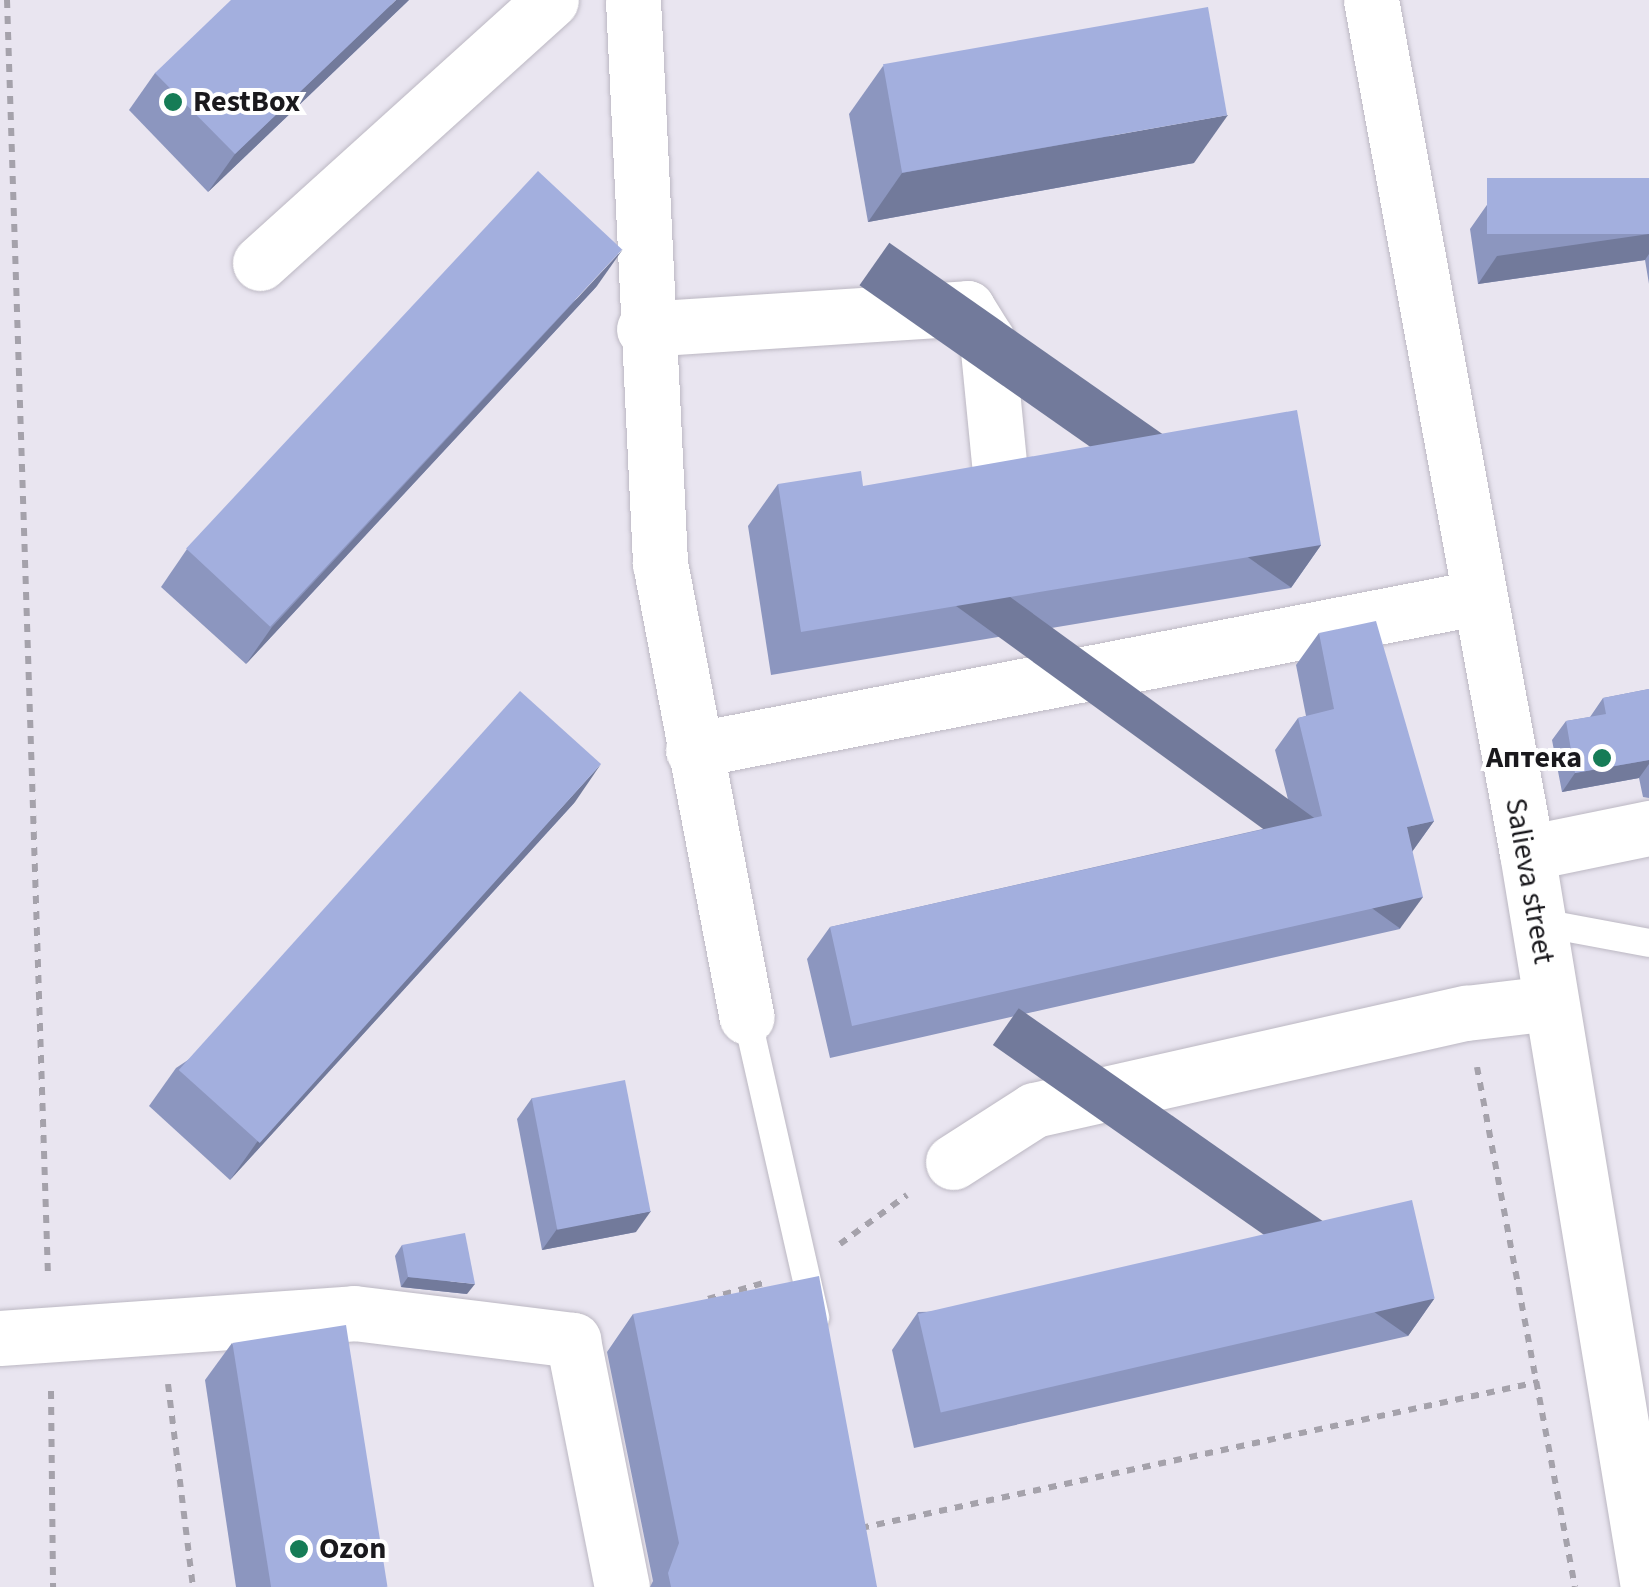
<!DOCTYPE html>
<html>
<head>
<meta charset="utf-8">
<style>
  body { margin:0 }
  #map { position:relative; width:1649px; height:1587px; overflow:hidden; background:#e9e5f0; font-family:"Source Sans 3",sans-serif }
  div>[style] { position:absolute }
  .path>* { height:6px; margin-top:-3px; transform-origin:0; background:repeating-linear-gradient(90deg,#a5a2ab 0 8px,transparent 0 16px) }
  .roads { filter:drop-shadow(0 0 2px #bcb8c3) drop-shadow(0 0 2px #bcb8c3) }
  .lane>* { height:28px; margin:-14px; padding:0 14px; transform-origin:14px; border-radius:14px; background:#fff }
  .street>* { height:55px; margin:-27.5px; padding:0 27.5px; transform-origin:27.5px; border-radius:27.5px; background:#fff }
  .wall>* { inset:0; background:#8c96bf }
  .shaded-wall>* { inset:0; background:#727a9b; transform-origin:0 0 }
  .building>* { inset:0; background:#a3afde; transform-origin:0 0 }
  .dots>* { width:28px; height:28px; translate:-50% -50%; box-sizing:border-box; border:5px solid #fff; border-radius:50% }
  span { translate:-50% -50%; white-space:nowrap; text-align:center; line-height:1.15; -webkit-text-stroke:8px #fff; paint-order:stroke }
  .poi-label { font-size:30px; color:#1a191d; font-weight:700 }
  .left { translate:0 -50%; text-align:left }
  .right { translate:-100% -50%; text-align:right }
  .street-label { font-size:30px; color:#1a191d }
</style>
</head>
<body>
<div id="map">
  <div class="path">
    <div style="left:7px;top:0;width:1279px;rotate:88.16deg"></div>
    <div style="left:1477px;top:1067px;width:529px;rotate:79.33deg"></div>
    <div style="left:840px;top:1244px;width:83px;rotate:-36.2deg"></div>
    <div style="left:708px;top:1299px;width:57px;rotate:-16.2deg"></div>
    <div style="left:168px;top:1384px;width:205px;rotate:83deg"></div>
    <div style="left:51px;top:1391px;width:196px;rotate:89.4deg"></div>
    <div style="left:861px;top:1528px;width:693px;rotate:-12.17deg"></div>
  </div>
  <div class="roads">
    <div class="lane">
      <div style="left:1537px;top:922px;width:114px;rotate:10.6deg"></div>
      <div style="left:747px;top:1017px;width:308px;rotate:77.2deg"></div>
    </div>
    <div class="street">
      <div style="left:633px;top:0;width:564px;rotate:87.25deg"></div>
      <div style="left:660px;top:563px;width:462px;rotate:79.2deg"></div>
      <div style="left:1371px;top:0;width:867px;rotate:79.64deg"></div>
      <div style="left:1527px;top:853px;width:744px;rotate:80.64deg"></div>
      <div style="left:260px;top:263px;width:392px;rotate:-42.1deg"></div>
      <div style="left:644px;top:329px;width:324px;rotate:-3.7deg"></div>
      <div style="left:967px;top:308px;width:38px;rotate:58deg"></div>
      <div style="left:987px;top:340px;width:123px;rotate:84.4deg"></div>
      <div style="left:693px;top:750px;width:797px;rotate:-11deg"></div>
      <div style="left:1527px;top:853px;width:125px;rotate:-11.6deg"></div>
      <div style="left:953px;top:1162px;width:96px;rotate:-32.7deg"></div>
      <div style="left:1034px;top:1110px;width:443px;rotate:-12.7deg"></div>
      <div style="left:1466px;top:1013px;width:85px;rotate:-6.8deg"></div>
      <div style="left:0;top:1338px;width:355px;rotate:-4deg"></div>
      <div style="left:354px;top:1313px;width:221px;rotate:7deg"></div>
      <div style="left:573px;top:1340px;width:252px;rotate:78.8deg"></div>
    </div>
  </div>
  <div class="wall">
    <div style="clip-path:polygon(409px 0,208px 192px,129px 110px,155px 73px)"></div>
    <div style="clip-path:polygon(883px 66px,1194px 163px,868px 222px,849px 114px)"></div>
    <div style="clip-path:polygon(1649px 178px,1649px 284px,1645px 260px,1478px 284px,1470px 229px,1489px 202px)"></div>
    <div style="clip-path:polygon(597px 286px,246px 664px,161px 587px,187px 549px)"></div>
    <div style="clip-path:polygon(778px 484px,863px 486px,1321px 545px,1291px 588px,771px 675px,748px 526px)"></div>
    <div style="clip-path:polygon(1319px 633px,1434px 821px,1412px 852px,1400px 929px,830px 1058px,807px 959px,830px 927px,1294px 822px,1275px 750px,1298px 718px,1306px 716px,1296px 665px)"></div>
    <div style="clip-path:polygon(1649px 689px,1649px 798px,1643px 797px,1639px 778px,1562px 792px,1552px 740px,1566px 721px,1590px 717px,1603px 698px)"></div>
    <div style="clip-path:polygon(575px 802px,230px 1180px,149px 1106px,176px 1068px)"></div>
    <div style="clip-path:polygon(532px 1098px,636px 1232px,542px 1250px,517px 1119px)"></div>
    <div style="clip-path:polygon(402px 1245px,467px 1294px,401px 1287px,395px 1256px)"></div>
    <div style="clip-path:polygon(1434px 1299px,1408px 1336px,914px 1448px,892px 1350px,918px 1312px)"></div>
    <div style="clip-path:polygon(633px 1314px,877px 1587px,650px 1587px,653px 1581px,607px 1352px)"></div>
    <div style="clip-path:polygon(232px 1343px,386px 1587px,236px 1587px,205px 1380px)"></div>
  </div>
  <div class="shaded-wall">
    <div style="clip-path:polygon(396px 0,409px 0,208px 192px,235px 154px)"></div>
    <div style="clip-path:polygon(1228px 115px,1194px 163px,868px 222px,902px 173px)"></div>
    <div style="clip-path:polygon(1649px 234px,1649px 254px,1645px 260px,1478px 284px,1497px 256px)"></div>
    <div style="clip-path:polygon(623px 249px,597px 286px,246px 664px,272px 627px)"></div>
    <div style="left:1321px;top:545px;width:52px;height:527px;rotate:125deg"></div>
    <div style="clip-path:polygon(1649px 760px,1649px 764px,1639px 778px,1562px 792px,1575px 773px)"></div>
    <div style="clip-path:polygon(601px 764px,575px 802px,230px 1180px,257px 1142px)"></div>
    <div style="clip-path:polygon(1434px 821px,1411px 853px,1407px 827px)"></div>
    <div style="left:1423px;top:897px;width:39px;height:585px;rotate:126deg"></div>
    <div style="clip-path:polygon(651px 1211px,636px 1232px,542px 1250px,557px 1229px)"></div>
    <div style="clip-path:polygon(408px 1277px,475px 1284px,467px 1294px,401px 1287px)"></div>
    <div style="left:1434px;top:1299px;width:45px;height:507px;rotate:125deg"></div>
  </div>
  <div class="building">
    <div style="clip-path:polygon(231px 0,396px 0,235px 154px,155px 73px)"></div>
    <div style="left:1208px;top:7px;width:110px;height:330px;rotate:80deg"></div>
    <div style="left:538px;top:171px;width:115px;height:516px;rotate:43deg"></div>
    <div style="left:1649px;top:178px;width:56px;height:162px;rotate:90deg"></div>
    <div style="clip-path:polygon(1297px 410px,1321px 545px,801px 632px,778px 484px,861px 471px,863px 486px)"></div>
    <div style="clip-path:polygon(1376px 621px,1434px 821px,1407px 827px,1423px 897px,852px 1026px,830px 927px,1322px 816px,1298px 718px,1334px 709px,1319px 633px)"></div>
    <div style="clip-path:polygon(1649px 689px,1649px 760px,1575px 773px,1566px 721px,1606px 714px,1603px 698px)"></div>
    <div style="left:520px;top:691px;width:109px;height:510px;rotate:42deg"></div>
    <div style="left:625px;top:1080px;width:134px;height:95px;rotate:79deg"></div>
    <div style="left:1412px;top:1200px;width:101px;height:507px;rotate:77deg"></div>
    <div style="clip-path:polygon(465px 1233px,475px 1284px,408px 1277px,402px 1245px)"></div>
    <div style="clip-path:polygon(819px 1276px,877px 1587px,671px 1587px,668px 1573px,679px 1543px,633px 1314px)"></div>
    <div style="left:346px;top:1325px;width:265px;height:115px;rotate:81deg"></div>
  </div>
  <div class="dots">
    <div style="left:173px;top:102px;background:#167c56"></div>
    <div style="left:1602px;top:758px;background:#167c56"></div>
    <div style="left:299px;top:1549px;background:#167c56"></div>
  </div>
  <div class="poi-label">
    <span class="left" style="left:193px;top:102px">RestBox</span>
    <span class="right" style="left:1582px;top:758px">Аптека</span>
    <span class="left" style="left:319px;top:1549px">Ozon</span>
  </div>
  <div class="street-label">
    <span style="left:1529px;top:881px;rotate:80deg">Salieva street</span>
  </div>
</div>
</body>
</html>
